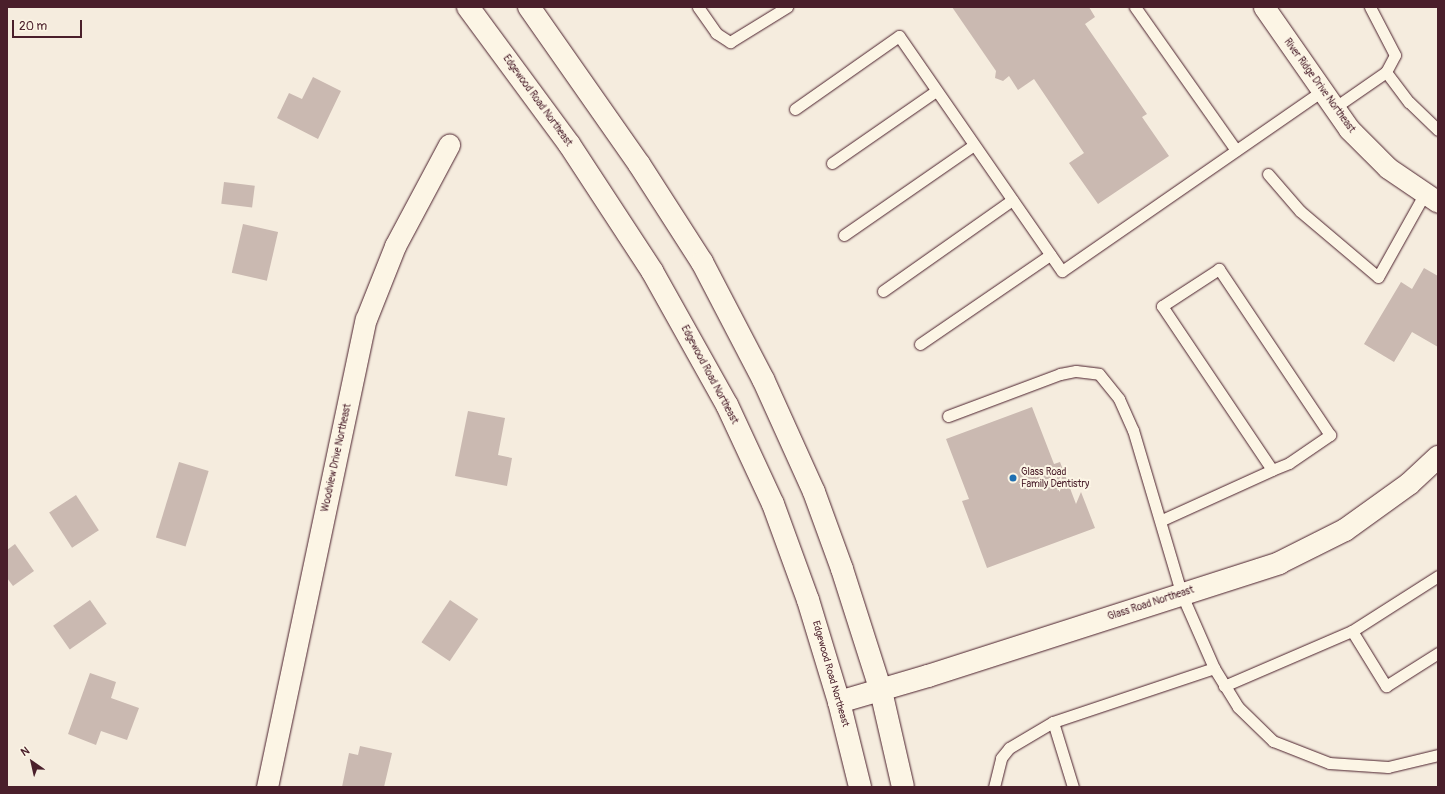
<!DOCTYPE html>
<html>
<head>
<meta charset="utf-8">
<style>
  body { margin:0 }
  #map { position:relative; width:1445px; height:794px; overflow:hidden; background:#f5ecde; font-family:Pangolin,sans-serif }
  div>[style] { position:absolute }
  .building>* { inset:0; background:#cab9b1; transform-origin:0 0 }
  .roads { filter:drop-shadow(0 0 1px #4a1f2b) drop-shadow(0 0 1px #4a1f2b) }
  .lane>* { height:11px; margin:-5.5px; padding:0 5.5px; transform-origin:5.5px; border-radius:5.5px; background:#fcf5e5 }
  .street>* { height:21px; margin:-10.5px; padding:0 10.5px; transform-origin:10.5px; border-radius:10.5px; background:#fcf5e5 }
  .secondary>* { height:22px; margin:-11px; padding:0 11px; transform-origin:11px; border-radius:11px; background:#fcf5e5 }
  .primary>* { height:22px; margin:-11px; padding:0 11px; transform-origin:11px; border-radius:11px; background:#fcf5e5 }
  .dots>* { width:11px; height:11px; translate:-50% -50%; box-sizing:border-box; border:2px solid #fcf5e5; border-radius:50% }
  span { translate:-50% -50%; white-space:nowrap; text-align:center; line-height:1.15; -webkit-text-stroke:4px #fcf5e5; paint-order:stroke }
  .street-label { font-size:10px; color:#4a1f2b }
  .poi-label { font-size:10px; color:#4a1f2b }
  .left { translate:0 -50%; text-align:left }
  .frame { position:absolute; inset:0; border:8px solid #4a1f2b; pointer-events:none }
  .north { position:absolute; left:12px; top:742px; width:40px; height:40px; -webkit-text-stroke:3px #fcf5e5; paint-order:stroke; rotate:326deg; font-size:11px; font-weight:700; line-height:16px; text-align:center; color:#4a1f2b }
  .north::after { content:''; display:block; margin:auto; width:14px; height:18px; background:#4a1f2b; clip-path:polygon(50% 0,100% 100%,50% 72%,0 100%) }
  .scale { position:absolute; left:12px; top:20px; width:70px; height:18px; box-sizing:border-box; border:2px solid #4a1f2b; border-top:0; padding-left:5px; font-size:12px; line-height:14px; white-space:nowrap; color:#4a1f2b; -webkit-text-stroke:3px #fcf5e5; paint-order:stroke }
</style>
</head>
<body>
<div id="map">
  <div class="building">
    <div style="clip-path:polygon(952px 7px,1089px 7px,1095px 17px,1085px 24px,1147px 114px,1142px 117px,1169px 156px,1098px 204px,1069px 163px,1084px 153px,1034px 79px,1018px 90px,1009px 76px,1003px 81px,995px 78px,996px 71px)"></div>
    <div style="clip-path:polygon(313px 77px,341px 91px,318px 139px,277px 118px,289px 93px,302px 99px)"></div>
    <div style="left:224px;top:182px;width:31px;height:22px;rotate:7deg"></div>
    <div style="left:243px;top:224px;width:36px;height:50px;rotate:13deg"></div>
    <div style="clip-path:polygon(1424px 268px,1438px 276px,1438px 347px,1412px 332px,1394px 362px,1364px 344px,1401px 282px,1412px 289px)"></div>
    <div style="clip-path:polygon(1032px 407px,1054px 464px,1060px 462px,1076px 504px,1081px 492px,1095px 528px,987px 568px,962px 501px,969px 499px,946px 439px)"></div>
    <div style="clip-path:polygon(468px 411px,505px 418px,498px 455px,512px 458px,507px 486px,455px 476px)"></div>
    <div style="left:179px;top:462px;width:31px;height:79px;rotate:17deg"></div>
    <div style="left:76px;top:495px;width:42px;height:32px;rotate:57deg"></div>
    <div style="clip-path:polygon(15px 544px,34px 571px,13px 586px,7px 578px,7px 550px)"></div>
    <div style="left:90px;top:600px;width:29px;height:45px;rotate:55deg"></div>
    <div style="left:450px;top:600px;width:34px;height:51px;rotate:34deg"></div>
    <div style="clip-path:polygon(90px 673px,116px 682px,111px 698px,139px 708px,127px 740px,101px 731px,96px 745px,68px 734px)"></div>
    <div style="clip-path:polygon(360px 746px,392px 753px,384px 787px,342px 787px,349px 753px,358px 755px)"></div>
  </div>
  <div class="roads">
    <div class="lane">
      <div style="left:698px;top:7px;width:32px;rotate:55deg"></div>
      <div style="left:716px;top:33px;width:17px;rotate:33deg"></div>
      <div style="left:730px;top:42px;width:67px;rotate:-31.6deg"></div>
      <div style="left:1135px;top:7px;width:175px;rotate:54.8deg"></div>
      <div style="left:1370px;top:7px;width:54px;rotate:62.5deg"></div>
      <div style="left:1395px;top:55px;width:19px;rotate:118deg"></div>
      <div style="left:1334px;top:108px;width:63px;rotate:-34.7deg"></div>
      <div style="left:1386px;top:72px;width:38px;rotate:53deg"></div>
      <div style="left:1409px;top:102px;width:40px;rotate:44deg"></div>
      <div style="left:795px;top:109px;width:127px;rotate:-35.1deg"></div>
      <div style="left:899px;top:36px;width:286px;rotate:55.3deg"></div>
      <div style="left:1062px;top:271px;width:316px;rotate:-34.7deg"></div>
      <div style="left:832px;top:163px;width:126px;rotate:-34.7deg"></div>
      <div style="left:1268px;top:174px;width:49px;rotate:49.1deg"></div>
      <div style="left:1300px;top:211px;width:102px;rotate:40.2deg"></div>
      <div style="left:1378px;top:277px;width:96px;rotate:-60.8deg"></div>
      <div style="left:844px;top:235px;width:158px;rotate:-34.7deg"></div>
      <div style="left:883px;top:291px;width:158px;rotate:-35.2deg"></div>
      <div style="left:920px;top:344px;width:158px;rotate:-34.4deg"></div>
      <div style="left:948px;top:416px;width:120px;rotate:-20.6deg"></div>
      <div style="left:1060px;top:374px;width:16px;rotate:-11deg"></div>
      <div style="left:1076px;top:371px;width:23px;rotate:7deg"></div>
      <div style="left:1099px;top:374px;width:32px;rotate:51deg"></div>
      <div style="left:1119px;top:399px;width:34px;rotate:66deg"></div>
      <div style="left:1133px;top:430px;width:172px;rotate:73.5deg"></div>
      <div style="left:1182px;top:595px;width:80px;rotate:66.3deg"></div>
      <div style="left:1214px;top:668px;width:46px;rotate:58.4deg"></div>
      <div style="left:1238px;top:707px;width:49px;rotate:44.2deg"></div>
      <div style="left:1273px;top:741px;width:60px;rotate:21.4deg"></div>
      <div style="left:1329px;top:763px;width:59px;rotate:3.9deg"></div>
      <div style="left:1388px;top:767px;width:51px;rotate:-13.5deg"></div>
      <div style="left:1162px;top:520px;width:121px;rotate:-24.4deg"></div>
      <div style="left:1272px;top:470px;width:18px;rotate:-22deg"></div>
      <div style="left:1289px;top:463px;width:50px;rotate:-34.3deg"></div>
      <div style="left:1330px;top:435px;width:200px;rotate:-123.8deg"></div>
      <div style="left:1219px;top:269px;width:68px;rotate:147deg"></div>
      <div style="left:1162px;top:306px;width:197px;rotate:56.1deg"></div>
      <div style="left:1352px;top:631px;width:65px;rotate:58.3deg"></div>
      <div style="left:1386px;top:686px;width:62px;rotate:-32.4deg"></div>
      <div style="left:1224px;top:686px;width:139px;rotate:-23.3deg"></div>
      <div style="left:1352px;top:631px;width:102px;rotate:-32.6deg"></div>
      <div style="left:1053px;top:722px;width:68px;rotate:72.9deg"></div>
      <div style="left:994px;top:787px;width:30px;rotate:-76deg"></div>
      <div style="left:1001px;top:758px;width:13px;rotate:-51deg"></div>
      <div style="left:1009px;top:748px;width:51px;rotate:-30.6deg"></div>
      <div style="left:1053px;top:722px;width:170px;rotate:-18.5deg"></div>
    </div>
    <div class="street">
      <div style="left:1264px;top:7px;width:149px;rotate:55.1deg"></div>
      <div style="left:1349px;top:129px;width:55px;rotate:45deg"></div>
      <div style="left:1388px;top:168px;width:60px;rotate:34.2deg"></div>
      <div style="left:267px;top:787px;width:478px;rotate:-78.1deg"></div>
      <div style="left:366px;top:319px;width:79px;rotate:-68.3deg"></div>
      <div style="left:395px;top:246px;width:115px;rotate:-61.9deg"></div>
    </div>
    <div class="secondary">
      <div style="left:839px;top:702px;width:93px;rotate:-16.3deg"></div>
      <div style="left:928px;top:676px;width:369px;rotate:-17.8deg"></div>
      <div style="left:1279px;top:563px;width:74px;rotate:-26.6deg"></div>
      <div style="left:1345px;top:530px;width:79px;rotate:-35.7deg"></div>
      <div style="left:1409px;top:484px;width:40px;rotate:-43deg"></div>
    </div>
    <div class="primary">
      <div style="left:468px;top:7px;width:170px;rotate:53.6deg"></div>
      <div style="left:569px;top:144px;width:152px;rotate:56.8deg"></div>
      <div style="left:652px;top:271px;width:154px;rotate:60.8deg"></div>
      <div style="left:727px;top:405px;width:109px;rotate:65.1deg"></div>
      <div style="left:773px;top:504px;width:102px;rotate:70deg"></div>
      <div style="left:808px;top:600px;width:107px;rotate:73.1deg"></div>
      <div style="left:839px;top:702px;width:88px;rotate:76.1deg"></div>
      <div style="left:529px;top:7px;width:192px;rotate:55deg"></div>
      <div style="left:639px;top:164px;width:117px;rotate:57.3deg"></div>
      <div style="left:702px;top:262px;width:132px;rotate:62.5deg"></div>
      <div style="left:763px;top:379px;width:124px;rotate:65.7deg"></div>
      <div style="left:814px;top:492px;width:82px;rotate:70deg"></div>
      <div style="left:842px;top:569px;width:128px;rotate:72.3deg"></div>
      <div style="left:881px;top:691px;width:98px;rotate:77.1deg"></div>
    </div>
  </div>
  <div class="dots">
    <div style="left:1013px;top:478px;background:#1f6fb2"></div>
  </div>
  <div class="street-label">
    <span style="left:1319px;top:86px;rotate:54deg">River Ridge Drive Northeast</span>
    <span style="left:537px;top:101px;rotate:54deg">Edgewood Road Northeast</span>
    <span style="left:709px;top:375px;rotate:62deg">Edgewood Road Northeast</span>
    <span style="left:337px;top:458px;rotate:-78deg">Woodview Drive Northeast</span>
    <span style="left:1151px;top:604px;rotate:-18deg">Glass Road Northeast</span>
    <span style="left:830px;top:674px;rotate:74deg">Edgewood Road Northeast</span>
  </div>
  <div class="poi-label">
    <span class="left" style="left:1021px;top:478px">Glass Road<br>Family Dentistry</span>
  </div>
  <div class="frame"></div>
  <div class="north">N</div>
  <div class="scale">20 m</div>
</div>
</body>
</html>
